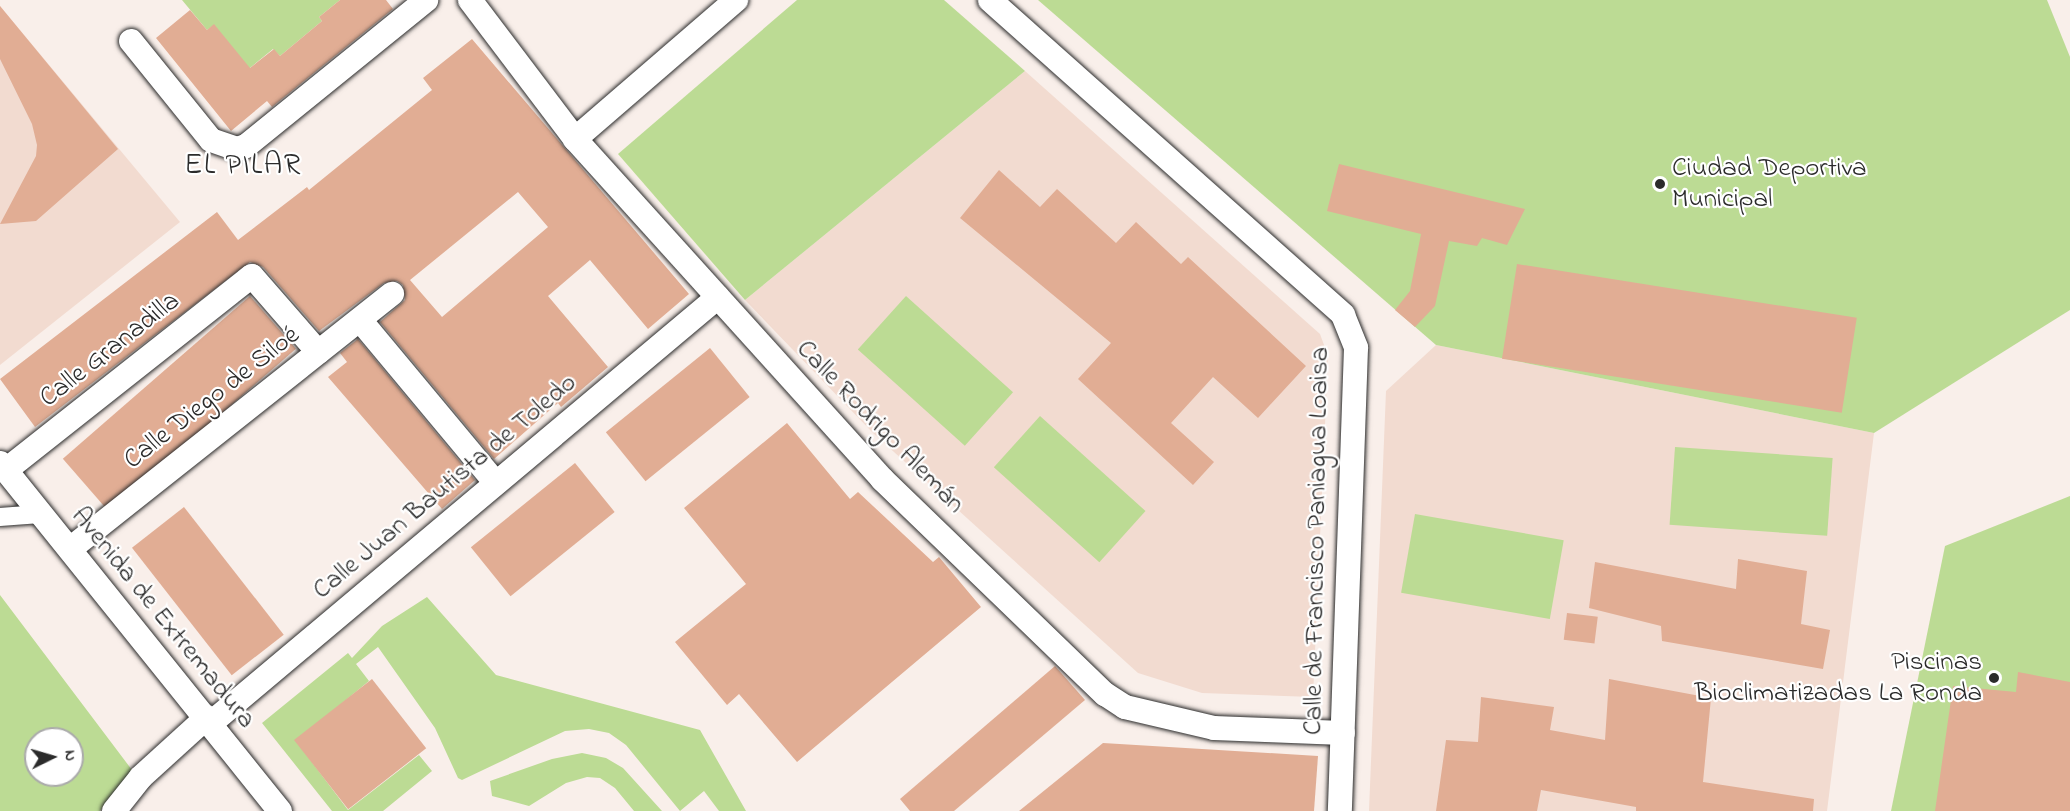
<!DOCTYPE html>
<html>
<head>
<meta charset="utf-8">
<style>
  body { margin:0 }
  #map { position:relative; width:2070px; height:811px; overflow:hidden; background:#f9efea; font-family:"Indie Flower",sans-serif }
  div>[style] { position:absolute }
  .built>* { inset:0; background:#f2dbd0 }
  .green>* { inset:0; background:#bcdb94; transform-origin:0 0 }
  .building>* { inset:0; background:#e1ad94; transform-origin:0 0 }
  .roads { filter:drop-shadow(0 0 2px #2b2b2b) drop-shadow(0 0 2px #2b2b2b) }
  .pedestrian>* { height:18px; margin:-9px; padding:0 9px; transform-origin:9px; border-radius:9px; background:#fff }
  .minor>* { height:24px; margin:-12px; padding:0 12px; transform-origin:12px; border-radius:12px; background:#fff }
  .dots>* { width:16px; height:16px; translate:-50% -50%; box-sizing:border-box; border:3px solid #fff; border-radius:50% }
  span { translate:-50% -50%; white-space:nowrap; text-align:center; line-height:1.15; -webkit-text-stroke:4.5px #fff; paint-order:stroke }
  .poi-label { font-size:27px; color:#2b2b2b }
  .left { translate:0 -50%; text-align:left }
  .right { translate:-100% -50%; text-align:right }
  .street-label { font-size:27px; color:#2b2b2b }
  .quarter-label { font-size:30px; color:#2b2b2b; letter-spacing:1.5px }
  .north { position:absolute; left:24px; top:727px; width:60px; height:60px; box-sizing:border-box; background:#fff; border:2px solid #aaa; border-radius:50%; rotate:85deg; font-size:16px; font-weight:700; line-height:24px; text-align:center; color:#2b2b2b }
  .north::after { content:''; display:block; margin:auto; width:21px; height:27px; background:#2b2b2b; clip-path:polygon(50% 0,100% 100%,50% 72%,0 100%) }
</style>
</head>
<body>
<div id="map">
  <div class="built">
    <div style="clip-path:polygon(0 6px,180px 222px,0 365px)"></div>
    <div style="clip-path:polygon(1025px 71px,1320px 334px,1328px 356px,1313px 697px,1202px 693px,1138px 673px,873px 433px,745px 300px)"></div>
    <div style="clip-path:polygon(1436px 345px,1874px 433px,1827px 811px,1369px 811px,1386px 391px)"></div>
  </div>
  <div class="green">
    <div style="clip-path:polygon(182px 0,340px 0,319px 17px,322px 21px,280px 56px,273px 49px,245px 72px,214px 25px,207px 30px)"></div>
    <div style="clip-path:polygon(797px 0,944px 0,1025px 71px,745px 300px,618px 154px)"></div>
    <div style="clip-path:polygon(1038px 0,2047px 0,2070px 57px,2070px 310px,1874px 433px,1436px 345px)"></div>
    <div style="left:906px;top:296px;width:144px;height:72px;rotate:42deg"></div>
    <div style="left:1040px;top:416px;width:142px;height:69px;rotate:42deg"></div>
    <div style="left:1675px;top:447px;width:158px;height:78px;rotate:4deg"></div>
    <div style="clip-path:polygon(2070px 496px,2070px 811px,1891px 811px,1945px 546px)"></div>
    <div style="left:1415px;top:514px;width:151px;height:80px;rotate:10deg"></div>
    <div style="clip-path:polygon(evenodd,0 595px,132px 770px,100px 811px,0 811px,0 595px,36px 739px,72px 739px,72px 775px,36px 775px,36px 739px)"></div>
    <div style="clip-path:polygon(427px 597px,496px 675px,700px 730px,746px 811px,719px 811px,704px 791px,680px 811px,626px 745px,609px 733px,589px 729px,565px 731px,462px 780px,458px 778px,435px 728px,378px 647px,356px 664px,369px 681px,296px 741px,348px 810px,419px 755px,432px 771px,383px 811px,332px 811px,262px 723px,348px 653px,352px 658px,382px 626px)"></div>
    <div style="clip-path:polygon(582px 753px,606px 758px,623px 768px,662px 811px,634px 811px,615px 788px,600px 778px,587px 777px,566px 783px,529px 806px,492px 796px,490px 781px,552px 759px)"></div>
  </div>
  <div class="building">
    <div style="clip-path:polygon(340px 0,386px 0,393px 9px,272px 107px,267px 101px,231px 131px,156px 38px,190px 10px,207px 30px,214px 24px,250px 68px,274px 49px,280px 56px,322px 21px,319px 17px)"></div>
    <div style="clip-path:polygon(0 6px,118px 149px,36px 221px,0 224px,36px 156px,37px 145px,32px 124px,0 59px)"></div>
    <div style="clip-path:polygon(evenodd,472px 39px,689px 294px,648px 329px,590px 260px,548px 296px,608px 367px,561px 407px,558px 403px,494px 459px,380px 322px,405px 300px,403px 285px,397px 281px,384px 283px,319px 331px,263px 267px,250px 262px,35px 427px,0 379px,217px 212px,238px 240px,307px 187px,309px 190px,432px 90px,423px 78px,472px 39px,518px 192px,548px 227px,442px 317px,410px 280px,518px 192px)"></div>
    <div style="clip-path:polygon(1339px 164px,1525px 209px,1507px 245px,1482px 238px,1477px 246px,1449px 241px,1435px 306px,1415px 327px,1395px 310px,1410px 291px,1421px 234px,1327px 211px)"></div>
    <div style="clip-path:polygon(999px 170px,1040px 207px,1057px 189px,1116px 243px,1136px 222px,1181px 264px,1188px 257px,1306px 366px,1258px 418px,1213px 377px,1171px 423px,1214px 462px,1193px 485px,1078px 379px,1111px 343px,960px 218px)"></div>
    <div style="left:1517px;top:264px;width:344px;height:96px;rotate:9deg"></div>
    <div style="left:250px;top:296px;width:70px;height:248px;rotate:49deg"></div>
    <div style="clip-path:polygon(358px 339px,475px 480px,442px 509px,328px 377px,347px 362px,340px 353px)"></div>
    <div style="left:710px;top:348px;width:63px;height:134px;rotate:51deg"></div>
    <div style="clip-path:polygon(787px 423px,850px 499px,858px 492px,933px 562px,939px 557px,981px 607px,797px 762px,739px 694px,727px 705px,675px 642px,746px 584px,684px 508px)"></div>
    <div style="left:575px;top:463px;width:63px;height:134px;rotate:51deg"></div>
    <div style="left:184px;top:507px;width:162px;height:66px;rotate:52deg"></div>
    <div style="clip-path:polygon(1738px 559px,1807px 571px,1801px 624px,1830px 630px,1823px 669px,1662px 641px,1661px 626px,1589px 608px,1595px 562px,1736px 589px)"></div>
    <div style="left:1567px;top:613px;width:31px;height:27px;rotate:7deg"></div>
    <div style="clip-path:polygon(1055px 666px,1085px 700px,954px 811px,910px 811px,900px 799px)"></div>
    <div style="clip-path:polygon(2018px 672px,2070px 682px,2070px 811px,1935px 811px,1953px 686px,2016px 692px)"></div>
    <div style="left:372px;top:679px;width:88px;height:99px;rotate:52deg"></div>
    <div style="clip-path:polygon(1609px 679px,1711px 698px,1703px 782px,1814px 799px,1813px 811px,1636px 811px,1636px 807px,1541px 790px,1537px 811px,1436px 811px,1446px 740px,1478px 742px,1481px 697px,1554px 707px,1550px 730px,1605px 740px)"></div>
    <div style="clip-path:polygon(1103px 743px,1318px 756px,1314px 811px,1019px 811px)"></div>
  </div>
  <div class="roads">
    <div class="pedestrian">
      <div style="left:0;top:517px;width:40px;rotate:-4.3deg"></div>
    </div>
    <div class="minor">
      <div style="left:470px;top:0;width:174px;rotate:52.9deg"></div>
      <div style="left:575px;top:139px;width:458px;rotate:47.9deg"></div>
      <div style="left:882px;top:479px;width:310px;rotate:44deg"></div>
      <div style="left:1105px;top:694px;width:24px;rotate:33deg"></div>
      <div style="left:1125px;top:707px;width:91px;rotate:13.3deg"></div>
      <div style="left:1214px;top:728px;width:129px;rotate:2.2deg"></div>
      <div style="left:990px;top:0;width:473px;rotate:41.7deg"></div>
      <div style="left:1343px;top:315px;width:35px;rotate:68deg"></div>
      <div style="left:1356px;top:348px;width:463px;rotate:92deg"></div>
      <div style="left:131px;top:41px;width:127px;rotate:51.1deg"></div>
      <div style="left:211px;top:140px;width:28px;rotate:19deg"></div>
      <div style="left:237px;top:149px;width:9px;rotate:-18deg"></div>
      <div style="left:246px;top:146px;width:232px;rotate:-39deg"></div>
      <div style="left:575px;top:139px;width:213px;rotate:-40.8deg"></div>
      <div style="left:360px;top:320px;width:212px;rotate:50.2deg"></div>
      <div style="left:0;top:463px;width:447px;rotate:51.2deg"></div>
      <div style="left:6px;top:470px;width:313px;rotate:-38.3deg"></div>
      <div style="left:252px;top:276px;width:101px;rotate:49deg"></div>
      <div style="left:70px;top:549px;width:411px;rotate:-38.4deg"></div>
      <div style="left:211px;top:723px;width:662px;rotate:-40.04deg"></div>
      <div style="left:114px;top:811px;width:43px;rotate:-51.5deg"></div>
      <div style="left:141px;top:777px;width:89px;rotate:-42.3deg"></div>
    </div>
  </div>
  <div class="dots">
    <div style="left:1660px;top:184px;background:#2b2b2b"></div>
    <div style="left:1994px;top:678px;background:#2b2b2b"></div>
  </div>
  <div class="poi-label">
    <span class="left" style="left:1672px;top:184px">Ciudad Deportiva<br>Municipal</span>
    <span class="right" style="left:1982px;top:678px">Piscinas<br>Bioclimatizadas La Ronda</span>
  </div>
  <div class="street-label">
    <span style="left:110px;top:350px;rotate:-38deg">Calle Granadilla</span>
    <span style="left:212px;top:398px;rotate:-38deg">Calle Diego de Siloé</span>
    <span style="left:880px;top:427px;rotate:46deg">Calle Rodrigo Alemán</span>
    <span style="left:445px;top:487px;rotate:-40deg">Calle Juan Bautista de Toledo</span>
    <span style="left:1317px;top:541px;rotate:-89deg">Calle de Francisco Paniagua Loaisa</span>
    <span style="left:163px;top:618px;rotate:51deg">Avenida de Extremadura</span>
  </div>
  <div class="quarter-label">
    <span style="left:243px;top:166px">EL PILAR</span>
  </div>
  <div class="north">N</div>
</div>
</body>
</html>
